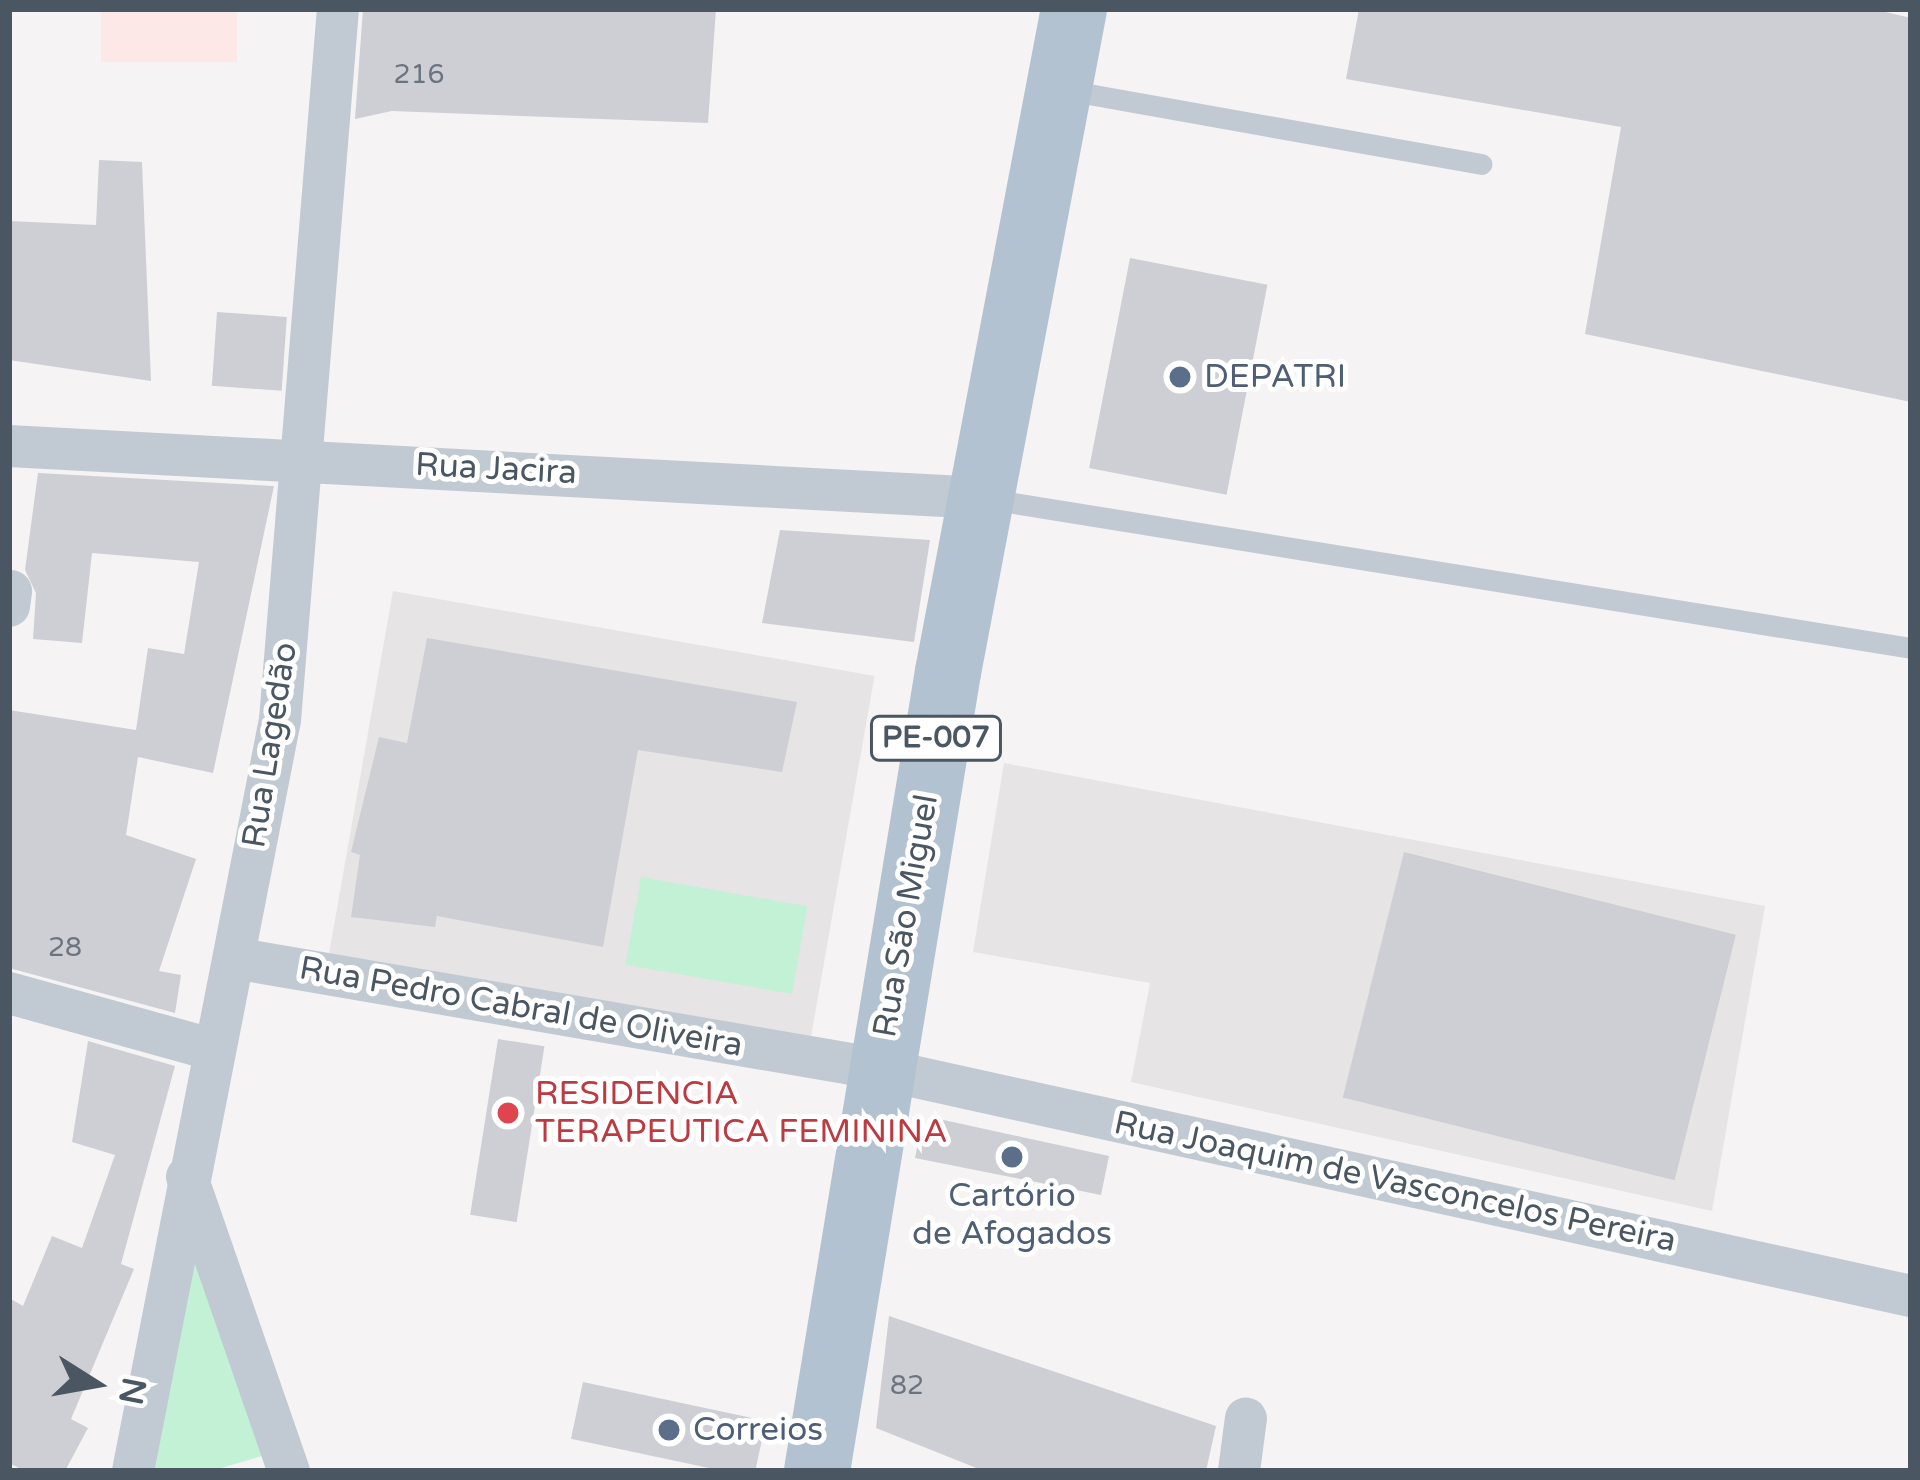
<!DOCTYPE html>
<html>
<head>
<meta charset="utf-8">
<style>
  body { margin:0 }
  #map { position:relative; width:1920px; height:1480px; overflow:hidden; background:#f5f3f3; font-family:"Varela Round",sans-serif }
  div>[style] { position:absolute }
  .education>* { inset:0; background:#e6e4e5; transform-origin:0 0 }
  .medical>* { inset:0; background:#fce8e6; transform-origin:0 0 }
  .green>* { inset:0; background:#c3f1d5; transform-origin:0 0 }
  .building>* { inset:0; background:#cdcfd5; transform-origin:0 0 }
  .lane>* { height:21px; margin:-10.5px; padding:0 10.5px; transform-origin:10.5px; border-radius:10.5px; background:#c1cad2 }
  .street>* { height:42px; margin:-21px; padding:0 21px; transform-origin:21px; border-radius:21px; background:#c1cad2 }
  .primary>* { height:66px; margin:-33px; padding:0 33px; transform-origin:33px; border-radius:33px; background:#b3c2d1 }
  .dots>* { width:33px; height:33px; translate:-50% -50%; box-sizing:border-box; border:6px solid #fff; border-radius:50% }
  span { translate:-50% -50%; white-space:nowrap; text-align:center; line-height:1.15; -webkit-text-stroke:10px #fff; paint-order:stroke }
  .number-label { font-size:27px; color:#6b747e }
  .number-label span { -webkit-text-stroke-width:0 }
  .shield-label span { padding:3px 9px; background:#fff; border:3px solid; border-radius:9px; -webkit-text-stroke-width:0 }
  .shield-label { font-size:30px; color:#4a5661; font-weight:700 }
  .service-label { font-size:33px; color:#4e5e75 }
  .left { translate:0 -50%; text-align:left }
  .street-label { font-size:33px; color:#4a5661 }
  .health-label { font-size:33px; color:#be3a42 }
  .frame { position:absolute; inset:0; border:12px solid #4a5661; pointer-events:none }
  .north { position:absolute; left:36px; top:1324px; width:120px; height:120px; -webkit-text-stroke:9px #fff; paint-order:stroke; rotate:101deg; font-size:33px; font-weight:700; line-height:48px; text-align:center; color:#4a5661 }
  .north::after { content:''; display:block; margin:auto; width:42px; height:54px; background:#4a5661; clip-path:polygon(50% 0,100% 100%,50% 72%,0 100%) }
</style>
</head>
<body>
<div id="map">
  <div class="education">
    <div style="left:393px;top:591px;width:489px;height:374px;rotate:10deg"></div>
    <div style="clip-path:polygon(1004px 763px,1765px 906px,1712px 1211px,1131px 1082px,1150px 983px,973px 952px)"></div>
  </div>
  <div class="medical">
    <div style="left:101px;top:9px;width:136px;height:53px"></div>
  </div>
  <div class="green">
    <div style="left:641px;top:877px;width:169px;height:89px;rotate:10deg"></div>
    <div style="clip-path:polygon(199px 1262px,262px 1456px,211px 1471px,144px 1471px,186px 1263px)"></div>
  </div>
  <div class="building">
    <div style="clip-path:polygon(363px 9px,716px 9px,708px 123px,392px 111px,355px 119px)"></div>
    <div style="clip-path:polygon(1359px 9px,1873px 9px,1911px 18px,1911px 402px,1585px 334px,1621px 127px,1346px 79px)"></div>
    <div style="clip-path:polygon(99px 160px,142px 162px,151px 381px,9px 360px,9px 221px,96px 225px)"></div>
    <div style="left:1130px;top:258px;width:140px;height:214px;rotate:11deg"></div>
    <div style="left:217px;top:312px;width:70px;height:74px;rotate:4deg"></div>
    <div style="clip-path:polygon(38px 473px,274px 486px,213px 773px,138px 757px,126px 835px,196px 859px,159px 971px,181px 975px,175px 1013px,9px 968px,9px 710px,136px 730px,148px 648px,184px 654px,199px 562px,92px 553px,82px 643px,33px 639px,36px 593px,25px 570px)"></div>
    <div style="clip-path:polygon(780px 530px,930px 540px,914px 642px,762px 623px)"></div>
    <div style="clip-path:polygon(427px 638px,797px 702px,782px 772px,638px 750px,603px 947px,437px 916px,435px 927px,351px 917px,360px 855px,351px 852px,379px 737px,407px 743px)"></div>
    <div style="left:1404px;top:852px;width:342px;height:253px;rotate:14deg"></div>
    <div style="left:498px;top:1039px;width:47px;height:178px;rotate:9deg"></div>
    <div style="clip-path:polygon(88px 1041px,175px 1066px,121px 1264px,134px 1269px,71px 1419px,88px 1428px,65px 1471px,25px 1471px,9px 1463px,9px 1298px,23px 1306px,52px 1236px,82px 1248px,115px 1155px,72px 1142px)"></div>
    <div style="clip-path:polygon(939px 1119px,1109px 1156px,1101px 1195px,915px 1158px,921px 1129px)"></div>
    <div style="clip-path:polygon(889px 1316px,1216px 1426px,1206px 1471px,984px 1471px,876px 1428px)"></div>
    <div style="left:583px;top:1382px;width:187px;height:58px;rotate:12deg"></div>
  </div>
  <div class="lane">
    <div style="left:1066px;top:90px;width:422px;rotate:10.1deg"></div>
    <div style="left:989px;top:499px;width:934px;rotate:9.18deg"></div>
  </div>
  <div class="street">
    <div style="left:9px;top:446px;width:974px;rotate:3.06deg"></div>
    <div style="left:9px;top:606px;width:15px;rotate:-82deg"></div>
    <div style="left:234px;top:958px;width:655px;rotate:9.75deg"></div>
    <div style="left:880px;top:1069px;width:1056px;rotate:12.42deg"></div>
    <div style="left:9px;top:993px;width:213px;rotate:15.5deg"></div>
    <div style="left:187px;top:1177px;width:311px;rotate:70.9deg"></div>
    <div style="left:133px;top:1471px;width:765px;rotate:-78.93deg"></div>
    <div style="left:280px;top:720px;width:713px;rotate:-85.34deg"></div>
    <div style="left:1239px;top:1471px;width:53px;rotate:-82.5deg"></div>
  </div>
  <div class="primary">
    <div style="left:817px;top:1471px;width:810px;rotate:-80.69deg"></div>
    <div style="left:948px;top:672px;width:675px;rotate:-79.24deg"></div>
  </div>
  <div class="dots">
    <div style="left:1180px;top:377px;background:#5c6f8a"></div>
    <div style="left:508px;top:1113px;background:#e0444e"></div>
    <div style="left:1012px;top:1157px;background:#5c6f8a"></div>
    <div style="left:669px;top:1430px;background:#5c6f8a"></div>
  </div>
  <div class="number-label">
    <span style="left:419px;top:75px">216</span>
    <span style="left:65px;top:948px">28</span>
    <span style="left:907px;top:1386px">82</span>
  </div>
  <div class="shield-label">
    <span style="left:936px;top:738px">PE-007</span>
  </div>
  <div class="service-label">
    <span class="left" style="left:1204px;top:377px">DEPATRI</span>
    <span style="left:1012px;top:1215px">Cartório<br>de Afogados</span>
    <span class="left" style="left:693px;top:1430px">Correios</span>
  </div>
  <div class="street-label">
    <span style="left:496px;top:469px;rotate:3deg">Rua Jacira</span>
    <span style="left:270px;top:745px;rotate:-81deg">Rua Lagedão</span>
    <span style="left:906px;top:916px;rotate:-80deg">Rua São Miguel</span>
    <span style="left:521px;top:1007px;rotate:10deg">Rua Pedro Cabral de Oliveira</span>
    <span style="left:1395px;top:1182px;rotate:12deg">Rua Joaquim de Vasconcelos Pereira</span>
  </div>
  <div class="health-label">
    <span class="left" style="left:535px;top:1113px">RESIDENCIA<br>TERAPEUTICA FEMININA</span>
  </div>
  <div class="frame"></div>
  <div class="north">N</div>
</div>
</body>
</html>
